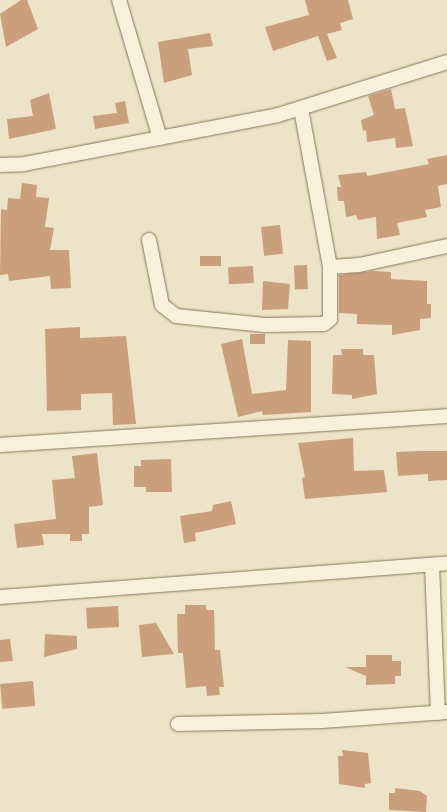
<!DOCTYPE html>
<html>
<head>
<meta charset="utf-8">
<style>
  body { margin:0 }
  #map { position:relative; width:447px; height:812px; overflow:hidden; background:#ede3c7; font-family:Merriweather,serif }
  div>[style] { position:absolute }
  .building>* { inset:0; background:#ca9f7e; transform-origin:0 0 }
  .roads { filter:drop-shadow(0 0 1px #88755d) drop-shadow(0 0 1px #88755d) }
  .minor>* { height:14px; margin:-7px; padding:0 7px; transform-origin:7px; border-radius:7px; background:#f8f0da }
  span { translate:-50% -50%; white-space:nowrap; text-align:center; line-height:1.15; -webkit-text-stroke:5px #f5edd6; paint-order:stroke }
</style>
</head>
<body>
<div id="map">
  <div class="building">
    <div style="clip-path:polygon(21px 0,27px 0,38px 29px,6px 47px,0 14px)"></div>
    <div style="clip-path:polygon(305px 0,348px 0,353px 19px,340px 23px,342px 30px,327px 34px,337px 58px,327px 61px,318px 36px,273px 51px,265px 27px,309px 15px)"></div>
    <div style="clip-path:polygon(210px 33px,213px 46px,188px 49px,192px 75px,164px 83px,158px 42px)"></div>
    <div style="clip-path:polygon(391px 89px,395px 109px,405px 108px,413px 146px,396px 148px,395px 138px,367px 142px,366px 130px,363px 131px,361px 120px,374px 115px,368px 96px)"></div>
    <div style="clip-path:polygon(49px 93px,56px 129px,9px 139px,7px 119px,33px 116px,30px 100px)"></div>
    <div style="clip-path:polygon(125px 101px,129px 123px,95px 129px,93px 116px,117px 113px,115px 103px)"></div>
    <div style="clip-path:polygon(447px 155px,447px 184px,438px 186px,441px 207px,425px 210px,427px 217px,397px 223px,400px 235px,377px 239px,376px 217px,358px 220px,356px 215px,346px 217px,344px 201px,338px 201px,337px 187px,341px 187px,338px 175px,366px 172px,367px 176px,429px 164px,427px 159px)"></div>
    <div style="clip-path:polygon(22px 183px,37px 185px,36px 197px,49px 198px,45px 227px,54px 228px,50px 250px,69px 250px,71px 288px,51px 289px,50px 276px,9px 281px,8px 274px,0 275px,1px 209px,7px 210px,8px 198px,20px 199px)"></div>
    <div style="left:280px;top:225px;width:29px;height:19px;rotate:84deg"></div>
    <div style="left:221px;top:256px;width:10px;height:21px;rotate:90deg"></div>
    <div style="left:307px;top:265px;width:24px;height:13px;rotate:88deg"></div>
    <div style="left:253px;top:266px;width:17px;height:25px;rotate:87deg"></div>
    <div style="clip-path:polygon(373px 271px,391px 272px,391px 279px,427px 281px,427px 304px,431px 304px,431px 318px,420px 319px,420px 330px,392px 335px,392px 325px,357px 324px,357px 314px,339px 313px,339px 275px)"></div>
    <div style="clip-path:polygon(263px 281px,290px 284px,288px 309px,262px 310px)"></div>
    <div style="clip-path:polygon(80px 327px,80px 338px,126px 336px,136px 424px,113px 425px,112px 393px,81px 394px,81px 410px,47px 411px,45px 329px)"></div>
    <div style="left:250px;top:334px;width:15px;height:10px"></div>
    <div style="clip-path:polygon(242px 339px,252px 394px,286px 390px,288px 340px,311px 341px,311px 412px,263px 415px,262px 411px,238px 417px,221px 344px)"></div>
    <div style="clip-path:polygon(341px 349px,363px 349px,363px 355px,374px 355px,377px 394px,352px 399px,352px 395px,332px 394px,333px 355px,342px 355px)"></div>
    <div style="clip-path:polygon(353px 438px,354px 471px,384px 470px,387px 492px,305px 499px,302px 478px,305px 477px,298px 443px)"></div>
    <div style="clip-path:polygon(421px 451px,447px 451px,447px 480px,428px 481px,428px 474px,398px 476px,396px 452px)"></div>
    <div style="clip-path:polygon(97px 453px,103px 505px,89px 507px,89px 534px,82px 534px,82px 541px,70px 541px,70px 534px,42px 534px,44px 545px,17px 548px,14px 524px,56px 519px,52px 480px,75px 478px,72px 456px)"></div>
    <div style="clip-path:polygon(171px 459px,172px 492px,146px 492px,146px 487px,134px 487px,134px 466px,141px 466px,141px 460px)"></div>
    <div style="clip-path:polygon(231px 501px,236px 524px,195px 533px,196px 541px,184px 543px,180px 516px,212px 511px,213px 505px)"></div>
    <div style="clip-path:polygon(185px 605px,206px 605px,206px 610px,214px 610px,215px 650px,220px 650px,224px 687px,219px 687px,220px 695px,207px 696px,206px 686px,186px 688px,183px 653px,178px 653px,177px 614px,185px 614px)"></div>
    <div style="left:118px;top:606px;width:21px;height:32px;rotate:87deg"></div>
    <div style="clip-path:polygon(156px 623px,174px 654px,142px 657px,139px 625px)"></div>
    <div style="clip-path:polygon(45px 634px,77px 636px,77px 649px,44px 657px)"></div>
    <div style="clip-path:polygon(10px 639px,13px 661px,0 662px,0 640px)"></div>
    <div style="clip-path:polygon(366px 655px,392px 655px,392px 661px,401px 661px,401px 676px,395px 676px,395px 684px,366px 685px,366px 676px,345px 667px,366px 667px)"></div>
    <div style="left:33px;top:681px;width:25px;height:33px;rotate:85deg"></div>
    <div style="clip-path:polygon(342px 750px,368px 753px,371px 783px,365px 784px,365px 788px,339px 784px,338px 756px,343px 756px)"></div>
    <div style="clip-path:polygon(395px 788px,420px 791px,427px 796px,426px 812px,389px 810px,389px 793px,395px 793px)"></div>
  </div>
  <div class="roads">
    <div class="minor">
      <div style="left:119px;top:0;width:144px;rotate:73.5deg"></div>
      <div style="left:301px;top:109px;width:161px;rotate:79.6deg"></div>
      <div style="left:330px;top:267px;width:29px;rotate:-4deg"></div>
      <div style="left:359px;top:265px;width:90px;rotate:-12.2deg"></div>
      <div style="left:0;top:165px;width:24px;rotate:-2deg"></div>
      <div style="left:24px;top:164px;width:259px;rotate:-10.9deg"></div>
      <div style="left:278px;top:115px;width:177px;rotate:-17.4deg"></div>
      <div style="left:149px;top:240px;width:66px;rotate:78.7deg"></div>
      <div style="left:162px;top:305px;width:18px;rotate:38deg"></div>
      <div style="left:176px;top:316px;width:89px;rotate:5.8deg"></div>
      <div style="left:265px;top:325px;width:59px;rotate:-1deg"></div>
      <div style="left:324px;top:324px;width:8px;rotate:-40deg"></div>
      <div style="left:330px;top:319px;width:52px;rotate:-90deg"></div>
      <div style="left:0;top:445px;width:448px;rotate:-3.7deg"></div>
      <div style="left:432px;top:565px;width:148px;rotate:87.7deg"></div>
      <div style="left:0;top:597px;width:448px;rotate:-4.3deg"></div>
      <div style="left:178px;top:724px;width:144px;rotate:-1.2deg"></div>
      <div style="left:322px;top:721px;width:125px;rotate:-4.1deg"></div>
    </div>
  </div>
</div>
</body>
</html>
